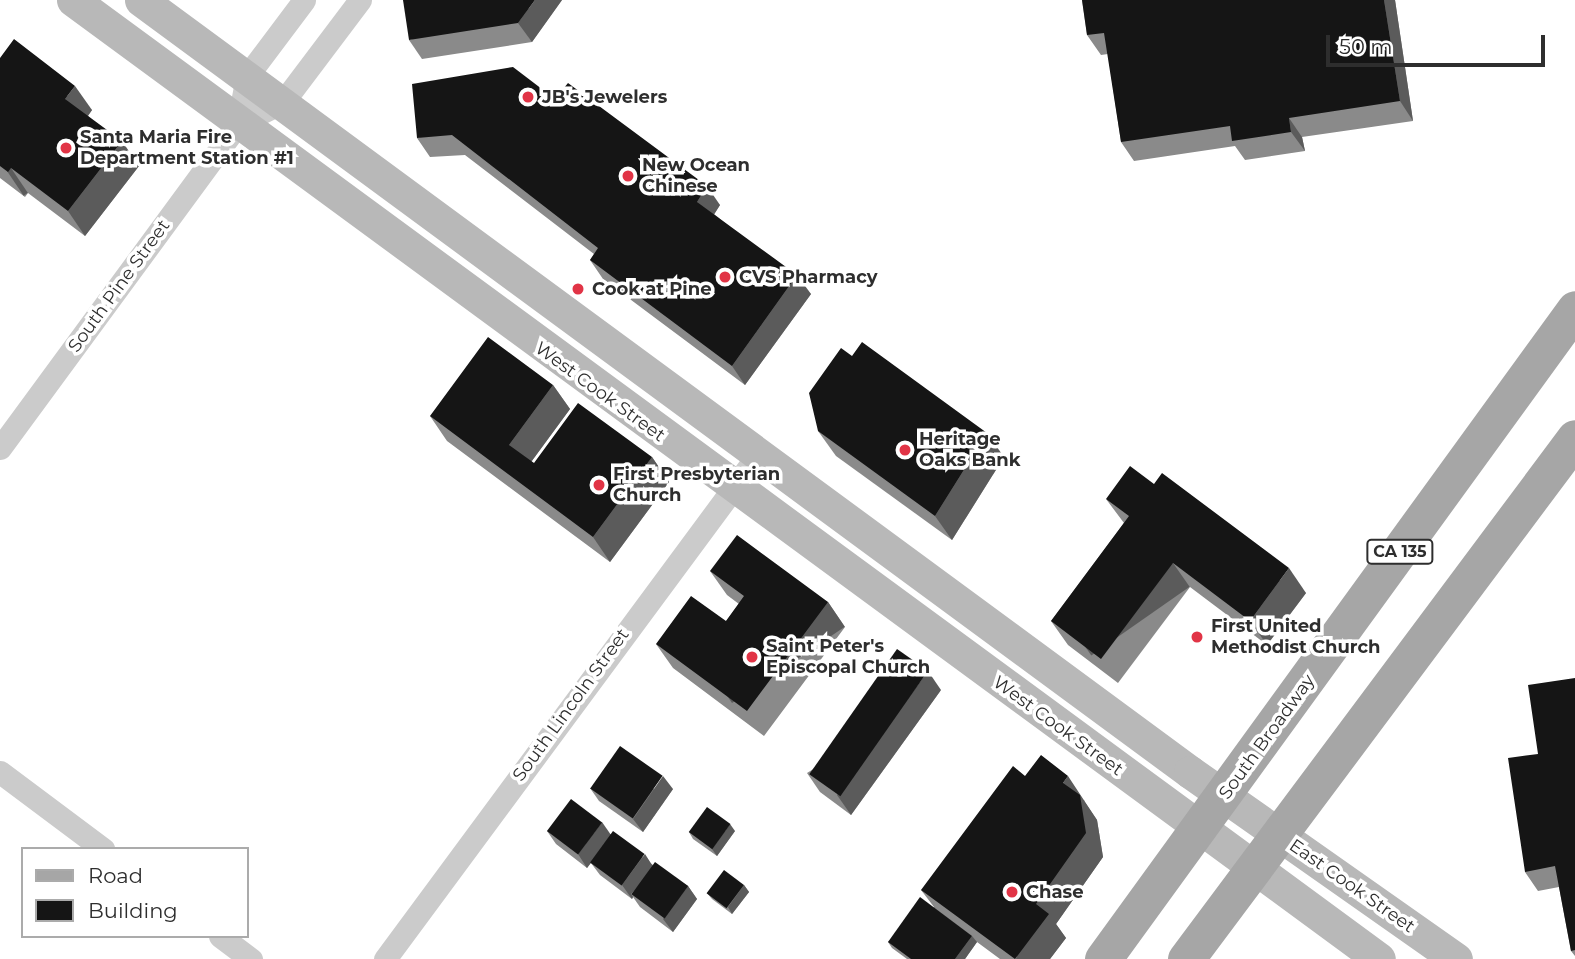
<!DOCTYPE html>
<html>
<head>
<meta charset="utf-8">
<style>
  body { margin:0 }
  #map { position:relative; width:1575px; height:959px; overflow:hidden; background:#fff; font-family:Montserrat,sans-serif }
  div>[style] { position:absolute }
  .street>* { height:23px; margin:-11.5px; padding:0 11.5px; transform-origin:11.5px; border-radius:11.5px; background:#cbcbcb }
  .secondary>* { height:33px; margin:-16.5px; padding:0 16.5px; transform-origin:16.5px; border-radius:16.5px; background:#b8b8b8 }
  .primary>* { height:37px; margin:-18.5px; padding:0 18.5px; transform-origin:18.5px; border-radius:18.5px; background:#a6a6a6 }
  .wall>* { inset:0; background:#8a8a8a }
  .shaded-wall>* { inset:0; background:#5b5b5b; transform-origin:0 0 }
  .building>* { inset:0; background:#151515; transform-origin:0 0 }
  .dots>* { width:19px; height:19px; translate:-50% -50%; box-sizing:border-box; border:4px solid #fff; border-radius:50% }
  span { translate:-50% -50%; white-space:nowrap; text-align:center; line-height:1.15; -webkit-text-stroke:7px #fff; paint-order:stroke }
  .shield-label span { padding:2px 5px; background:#fff; border:2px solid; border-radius:5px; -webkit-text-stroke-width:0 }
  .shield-label { font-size:16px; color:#2e2e2e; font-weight:700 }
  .poi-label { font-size:18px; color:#2e2e2e; font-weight:700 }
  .left { translate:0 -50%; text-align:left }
  .street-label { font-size:18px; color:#2e2e2e }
  .legend { position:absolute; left:21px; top:847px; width:228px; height:91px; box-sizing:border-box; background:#fff; border:2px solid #ababab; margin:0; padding:9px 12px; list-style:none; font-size:21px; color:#2e2e2e }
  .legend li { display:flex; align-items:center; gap:14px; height:35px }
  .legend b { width:35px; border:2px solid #ababab }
  .scale { position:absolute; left:1326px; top:35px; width:219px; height:32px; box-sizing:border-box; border:4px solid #2e2e2e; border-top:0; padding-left:9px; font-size:21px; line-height:24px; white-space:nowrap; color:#2e2e2e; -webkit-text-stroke:5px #fff; paint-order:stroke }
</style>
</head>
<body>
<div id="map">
  <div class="street">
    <div style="left:238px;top:124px;width:50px;rotate:-26.1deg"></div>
    <div style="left:283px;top:102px;width:128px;rotate:-53deg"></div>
    <div style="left:0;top:448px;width:402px;rotate:-53.7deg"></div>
    <div style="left:238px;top:124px;width:49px;rotate:-79.4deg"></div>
    <div style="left:247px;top:76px;width:95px;rotate:-53.1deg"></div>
    <div style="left:0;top:772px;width:129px;rotate:36.8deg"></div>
    <div style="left:220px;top:936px;width:39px;rotate:37deg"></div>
    <div style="left:385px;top:959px;width:631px;rotate:-53.51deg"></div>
  </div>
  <div class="secondary">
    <div style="left:73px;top:0;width:1620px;rotate:36.29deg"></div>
    <div style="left:141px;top:0;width:1302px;rotate:36.35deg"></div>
    <div style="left:1190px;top:772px;width:325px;rotate:35.1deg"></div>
  </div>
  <div class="primary">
    <div style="left:1103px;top:959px;width:803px;rotate:-54.01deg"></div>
    <div style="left:1186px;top:959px;width:650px;rotate:-53.25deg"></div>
  </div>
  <div class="wall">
    <div style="clip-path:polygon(562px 0,532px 42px,422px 59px,409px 40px)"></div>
    <div style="clip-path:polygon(1082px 0,1395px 0,1413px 121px,1302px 137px,1305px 151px,1245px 160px,1235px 146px,1134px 161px,1121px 142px,1108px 54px,1101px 55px,1087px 35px)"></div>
    <div style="clip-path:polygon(0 58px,92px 110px,88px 116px,139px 166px,85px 236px,28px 193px,25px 197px,0 178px)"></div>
    <div style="clip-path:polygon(555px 99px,720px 205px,714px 214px,811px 294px,745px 385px,603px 279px,590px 260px,594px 254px,465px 155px,430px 157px,417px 138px)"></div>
    <div style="clip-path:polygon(553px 385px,570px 409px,531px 462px,534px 463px,652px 457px,669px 482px,610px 562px,447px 441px,430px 416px)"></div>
    <div style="clip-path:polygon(818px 431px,1004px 457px,952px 540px,836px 456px)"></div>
    <div style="clip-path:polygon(1106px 499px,1306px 593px,1267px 645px,1190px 587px,1118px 683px,1068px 645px,1051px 621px,1124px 523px)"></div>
    <div style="clip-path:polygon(710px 571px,828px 602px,845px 627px,764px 736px,673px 668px,656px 644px,726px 621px,739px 604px,727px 595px)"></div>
    <div style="clip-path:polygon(1575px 678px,1575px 956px,1571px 951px,1559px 887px,1538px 891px,1525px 872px)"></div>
    <div style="clip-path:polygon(941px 690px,851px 815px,820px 792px,807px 773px)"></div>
    <div style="clip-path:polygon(590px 788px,673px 789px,643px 832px,599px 801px)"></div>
    <div style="clip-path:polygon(1085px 800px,1084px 801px,1097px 820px,1103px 857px,1056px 924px,1066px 938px,1050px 959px,1000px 959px,977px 942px,965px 959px,907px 959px,892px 948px,888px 942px,934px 907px,921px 890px)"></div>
    <div style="clip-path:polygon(547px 831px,611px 834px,653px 865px,688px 886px,697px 899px,673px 932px,640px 907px,633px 897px,632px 899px,600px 875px,591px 863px,587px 868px,556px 844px)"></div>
    <div style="clip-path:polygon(735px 831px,717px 856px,693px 839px,689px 832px)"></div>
    <div style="clip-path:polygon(744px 885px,749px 892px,732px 914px,712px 899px,707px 893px)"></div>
  </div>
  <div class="shaded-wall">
    <div style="clip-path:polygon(535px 0,562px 0,532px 42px,518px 23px)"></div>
    <div style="clip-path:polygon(1384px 0,1395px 0,1413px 121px,1400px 101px)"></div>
    <div style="clip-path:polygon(75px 86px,92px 110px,82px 124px,65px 99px)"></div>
    <div style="clip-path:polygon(1289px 118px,1302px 137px,1305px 151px,1291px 132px)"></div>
    <div style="clip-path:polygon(122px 141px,139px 166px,85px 236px,68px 211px)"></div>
    <div style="left:11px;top:168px;width:30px;height:5px;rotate:56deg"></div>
    <div style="clip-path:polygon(707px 186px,720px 205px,710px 221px,697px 202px)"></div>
    <div style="clip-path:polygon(797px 275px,811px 294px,745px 385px,732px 366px)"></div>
    <div style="clip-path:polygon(553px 385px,570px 409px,526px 469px,509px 445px)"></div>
    <div style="clip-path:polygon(987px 433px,1004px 457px,952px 540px,935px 516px)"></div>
    <div style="clip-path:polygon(652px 457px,669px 482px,610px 562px,593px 537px)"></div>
    <div style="left:1173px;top:563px;width:29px;height:120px;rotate:55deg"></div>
    <div style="clip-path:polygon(1289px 568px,1306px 593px,1267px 645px,1250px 621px)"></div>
    <div style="left:828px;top:602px;width:30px;height:136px;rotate:56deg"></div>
    <div style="clip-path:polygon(928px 671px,941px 690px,851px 815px,837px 795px)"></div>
    <div style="clip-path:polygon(663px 776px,673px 789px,643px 832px,633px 819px)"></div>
    <div style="clip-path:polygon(1068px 776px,1097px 820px,1103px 857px,1056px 924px,1066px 938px,1050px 959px,1016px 959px,1036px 904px,1063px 783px)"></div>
    <div style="clip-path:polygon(602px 822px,611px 835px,587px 868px,578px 854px)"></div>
    <div style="clip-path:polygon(730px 824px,735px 831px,717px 856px,712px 849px)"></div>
    <div style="clip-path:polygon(645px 854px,654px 868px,631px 894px,633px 897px,632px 899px,622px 885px)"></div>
    <div style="clip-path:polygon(744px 885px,749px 892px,732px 914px,728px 907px)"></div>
    <div style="clip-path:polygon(688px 886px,697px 899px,673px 932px,663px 919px)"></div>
    <div style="clip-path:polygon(972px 936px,977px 942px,965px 959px,955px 959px)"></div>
  </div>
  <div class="building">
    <div style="clip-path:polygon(403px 0,535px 0,518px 23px,409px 40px)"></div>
    <div style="clip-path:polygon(1082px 0,1384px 0,1400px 101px,1289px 118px,1291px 132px,1232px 141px,1230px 126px,1121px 142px,1104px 33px,1087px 35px)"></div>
    <div style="clip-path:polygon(14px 39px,75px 86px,65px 99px,122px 141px,68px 211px,11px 168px,8px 172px,0 166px,0 58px)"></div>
    <div style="clip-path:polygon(513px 67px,555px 99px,568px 83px,707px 186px,697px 202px,797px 275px,732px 366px,590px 260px,598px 248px,452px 135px,417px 138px,412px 84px)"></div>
    <div style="clip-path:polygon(488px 337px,553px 385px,509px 445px,534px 463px,578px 403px,652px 457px,593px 537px,430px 416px)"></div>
    <div style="clip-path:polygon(862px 342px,987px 433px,935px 516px,818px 431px,809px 393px,841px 348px,852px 356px)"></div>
    <div style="clip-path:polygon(1130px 466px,1154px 484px,1162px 473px,1289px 568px,1250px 621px,1173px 563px,1101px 659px,1051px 621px,1129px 516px,1106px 499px)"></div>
    <div style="clip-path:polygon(737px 535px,828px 602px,747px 711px,656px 644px,691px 596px,726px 621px,744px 596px,710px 571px)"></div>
    <div style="left:897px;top:649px;width:38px;height:153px;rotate:35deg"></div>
    <div style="clip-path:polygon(1575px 678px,1575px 950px,1571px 951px,1555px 866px,1525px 872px,1508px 758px,1538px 754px,1528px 685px)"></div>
    <div style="left:620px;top:746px;width:52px;height:52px;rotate:35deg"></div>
    <div style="clip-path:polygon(1041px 755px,1068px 776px,1063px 783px,1080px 795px,1086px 833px,1036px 904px,1049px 914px,1015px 959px,921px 890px,1013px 766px,1025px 776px)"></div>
    <div style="left:571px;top:799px;width:39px;height:40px;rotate:37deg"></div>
    <div style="left:707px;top:807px;width:29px;height:31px;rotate:36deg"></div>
    <div style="left:613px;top:831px;width:39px;height:39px;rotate:36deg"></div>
    <div style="left:655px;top:862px;width:41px;height:40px;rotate:36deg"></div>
    <div style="left:724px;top:870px;width:25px;height:29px;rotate:37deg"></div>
    <div style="clip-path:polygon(920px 897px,972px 936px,955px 959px,911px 959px,888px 942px)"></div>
  </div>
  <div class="dots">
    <div style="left:528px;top:97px;background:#e13446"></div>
    <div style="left:66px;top:148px;background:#e13446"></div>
    <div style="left:628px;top:176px;background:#e13446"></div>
    <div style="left:725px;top:277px;background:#e13446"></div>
    <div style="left:578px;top:289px;background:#e13446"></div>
    <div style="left:905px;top:450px;background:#e13446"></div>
    <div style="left:599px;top:485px;background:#e13446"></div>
    <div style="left:1197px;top:637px;background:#e13446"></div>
    <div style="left:752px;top:657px;background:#e13446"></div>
    <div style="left:1012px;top:892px;background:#e13446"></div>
  </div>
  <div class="shield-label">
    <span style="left:1400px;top:552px">CA 135</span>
  </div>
  <div class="poi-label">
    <span class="left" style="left:542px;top:97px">JB's Jewelers</span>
    <span class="left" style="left:80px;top:148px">Santa Maria Fire<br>Department Station #1</span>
    <span class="left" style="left:642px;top:176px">New Ocean<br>Chinese</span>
    <span class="left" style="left:739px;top:277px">CVS Pharmacy</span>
    <span class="left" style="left:592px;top:289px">Cook at Pine</span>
    <span class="left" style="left:919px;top:450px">Heritage<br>Oaks Bank</span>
    <span class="left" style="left:613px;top:485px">First Presbyterian<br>Church</span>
    <span class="left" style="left:1211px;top:637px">First United<br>Methodist Church</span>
    <span class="left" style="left:766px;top:657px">Saint Peter's<br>Episcopal Church</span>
    <span class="left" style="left:1026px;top:892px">Chase</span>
  </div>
  <div class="street-label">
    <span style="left:119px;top:286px;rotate:-54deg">South Pine Street</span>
    <span style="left:600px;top:392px;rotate:36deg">West Cook Street</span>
    <span style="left:571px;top:705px;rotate:-54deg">South Lincoln Street</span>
    <span style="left:1058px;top:726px;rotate:36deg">West Cook Street</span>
    <span style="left:1267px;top:737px;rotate:-54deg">South Broadway</span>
    <span style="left:1352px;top:886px;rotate:35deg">East Cook Street</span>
  </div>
  <ul class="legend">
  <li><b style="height:9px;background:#a6a6a6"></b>Road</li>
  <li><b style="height:19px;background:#151515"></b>Building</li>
  </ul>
  <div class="scale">50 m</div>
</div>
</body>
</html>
